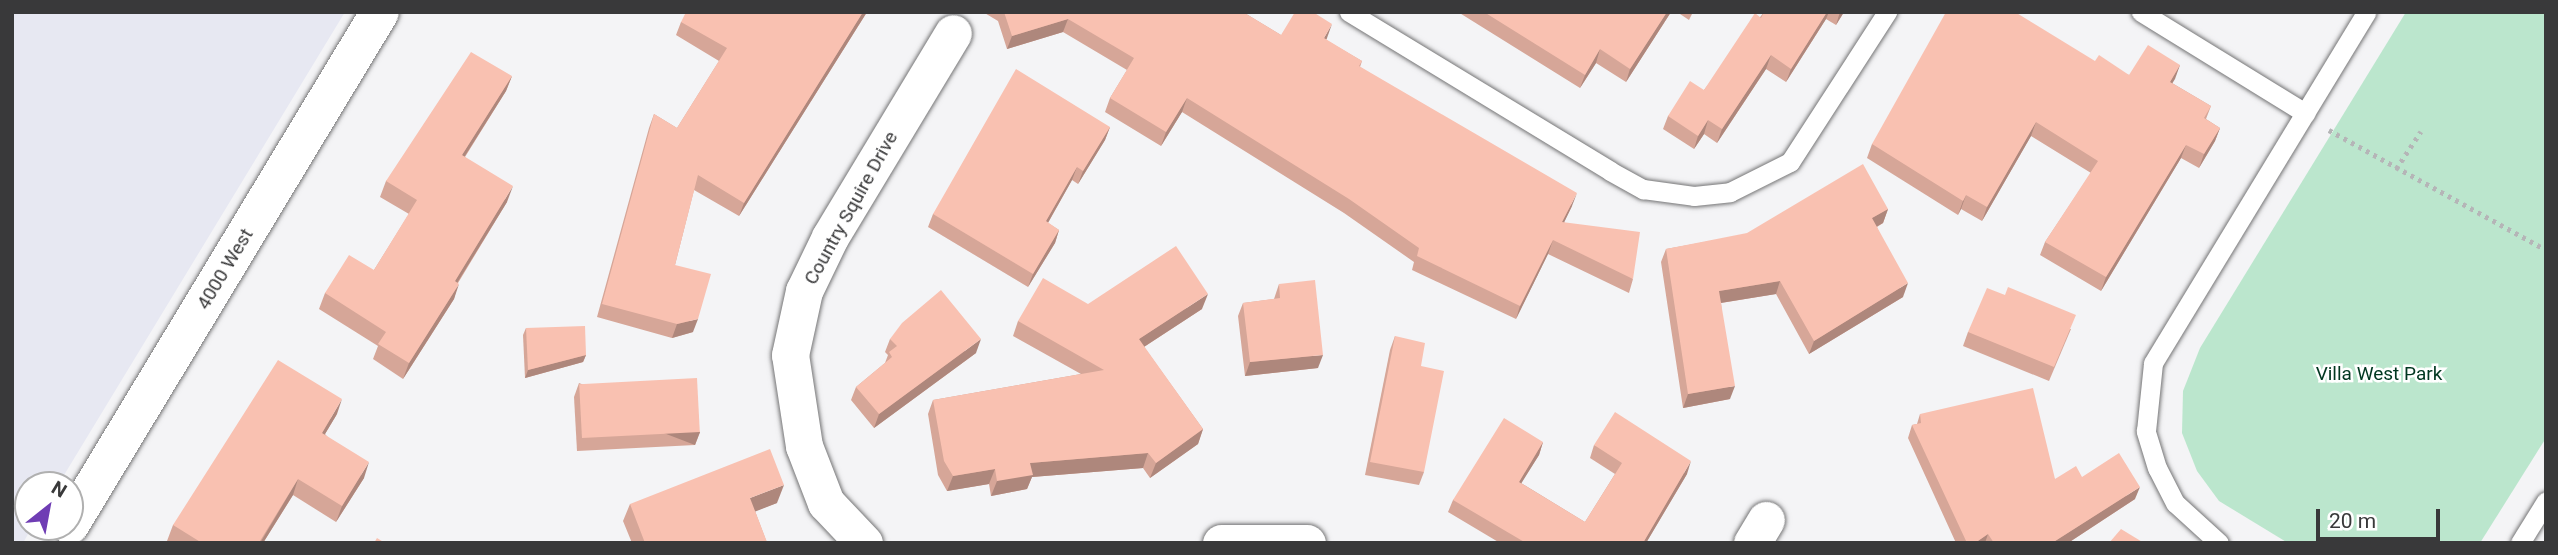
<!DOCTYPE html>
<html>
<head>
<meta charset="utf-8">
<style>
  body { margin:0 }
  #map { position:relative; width:2558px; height:555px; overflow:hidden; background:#f4f4f6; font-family:Roboto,sans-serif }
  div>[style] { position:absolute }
  .built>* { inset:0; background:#e7e8f2 }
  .green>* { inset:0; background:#bbe6cd }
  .path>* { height:4.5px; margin-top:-2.25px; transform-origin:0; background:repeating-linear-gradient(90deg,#b5b5b7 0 3.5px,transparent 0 8.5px) }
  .roads { filter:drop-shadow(0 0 2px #757576) drop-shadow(0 0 2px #757576) }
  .lane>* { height:19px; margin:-9.5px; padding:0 9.5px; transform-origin:9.5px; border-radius:9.5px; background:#fff }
  .street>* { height:37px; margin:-18.5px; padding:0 18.5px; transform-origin:18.5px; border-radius:18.5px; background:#fff }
  .secondary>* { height:38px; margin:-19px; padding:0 19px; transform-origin:19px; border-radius:19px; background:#fff }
  .wall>* { inset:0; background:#d6a698 }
  .shaded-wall>* { inset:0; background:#ae877c; transform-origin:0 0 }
  .building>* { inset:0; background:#f9c1b1; transform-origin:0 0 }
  span { translate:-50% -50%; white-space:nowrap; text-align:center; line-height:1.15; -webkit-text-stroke:5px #fff; paint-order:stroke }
  .street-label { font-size:19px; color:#39393a }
  .park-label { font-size:19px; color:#003720 }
  .frame { position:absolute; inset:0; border:14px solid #39393a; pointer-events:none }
  .north { position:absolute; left:14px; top:471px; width:70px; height:70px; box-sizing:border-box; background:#fff; border:2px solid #b0b0b0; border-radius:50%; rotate:31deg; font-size:19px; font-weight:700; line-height:28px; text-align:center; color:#39393a }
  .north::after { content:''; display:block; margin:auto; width:24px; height:32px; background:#6f3db4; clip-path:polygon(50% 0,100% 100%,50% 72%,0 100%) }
  .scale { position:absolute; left:2316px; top:509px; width:124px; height:32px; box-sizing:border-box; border:4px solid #39393a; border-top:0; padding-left:9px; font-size:21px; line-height:24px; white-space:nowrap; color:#39393a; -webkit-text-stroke:5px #fff; paint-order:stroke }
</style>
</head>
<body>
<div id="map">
  <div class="built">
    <div style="clip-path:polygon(12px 12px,345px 12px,58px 485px,28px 485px,32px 527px,23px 543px,12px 543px)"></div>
  </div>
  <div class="green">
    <div style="clip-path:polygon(2406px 12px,2546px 12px,2546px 438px,2480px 543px,2288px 543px,2219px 501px,2197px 471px,2182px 433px,2183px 391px,2200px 348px)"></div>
  </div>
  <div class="path">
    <div style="left:2329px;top:130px;width:248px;rotate:28.9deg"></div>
    <div style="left:2396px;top:169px;width:45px;rotate:-56.7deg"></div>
  </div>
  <div class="roads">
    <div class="lane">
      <div style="left:1349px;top:12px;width:306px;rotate:31.3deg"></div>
      <div style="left:1610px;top:171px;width:38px;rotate:29deg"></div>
      <div style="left:1643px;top:189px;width:51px;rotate:7.8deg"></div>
      <div style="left:1694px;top:196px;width:36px;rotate:-6deg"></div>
      <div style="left:1730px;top:192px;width:67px;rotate:-26.6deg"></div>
      <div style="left:1790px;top:162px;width:179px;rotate:-57.1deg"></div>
      <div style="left:2141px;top:12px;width:193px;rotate:31.6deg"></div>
      <div style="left:2219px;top:543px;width:59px;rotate:-137.7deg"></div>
      <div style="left:2175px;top:503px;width:39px;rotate:-117deg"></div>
      <div style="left:2157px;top:468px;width:39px;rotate:-107deg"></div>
      <div style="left:2146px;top:431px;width:68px;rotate:-84.1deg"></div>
      <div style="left:2153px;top:363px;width:411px;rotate:-58.7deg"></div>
      <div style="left:2520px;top:543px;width:49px;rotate:-58.2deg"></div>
    </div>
    <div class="street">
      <div style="left:864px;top:543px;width:55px;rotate:-133.5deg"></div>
      <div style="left:826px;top:503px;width:61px;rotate:-111.1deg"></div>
      <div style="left:804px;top:446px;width:92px;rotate:-98.7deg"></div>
      <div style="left:790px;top:355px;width:66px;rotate:-77.7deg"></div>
      <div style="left:804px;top:291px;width:60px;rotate:-64.3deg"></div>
      <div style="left:830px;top:237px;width:238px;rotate:-58.9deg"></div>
      <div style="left:1221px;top:543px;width:86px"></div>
      <div style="left:1752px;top:543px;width:27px;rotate:-59deg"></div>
    </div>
    <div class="secondary">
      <div style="left:70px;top:525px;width:599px;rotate:-58.86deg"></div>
    </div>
  </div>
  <div class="wall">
    <div style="clip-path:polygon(867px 12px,739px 216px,694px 190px,675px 265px,693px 332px,672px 338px,597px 317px,649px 128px,654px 114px,677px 128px,719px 61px,676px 35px,681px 22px)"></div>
    <div style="clip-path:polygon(983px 12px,1243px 12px,1281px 35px,1327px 38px,1326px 40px,1362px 61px,1360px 67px,1572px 206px,1564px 222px,1633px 279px,1629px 293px,1548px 254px,1516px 319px,1412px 270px,1414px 262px,1344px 213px,1182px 112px,1161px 146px,1105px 112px,1110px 98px,1127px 70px,1063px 32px,1007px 49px,998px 21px)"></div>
    <div style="clip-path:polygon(1458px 12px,1671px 12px,1626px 82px,1596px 63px,1580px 88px)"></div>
    <div style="clip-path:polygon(1677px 12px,1693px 12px,1689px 20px)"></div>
    <div style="clip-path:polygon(1764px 12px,1844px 12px,1836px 25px,1826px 19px,1786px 82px,1766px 69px,1717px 143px,1704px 134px,1694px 149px,1663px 129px,1668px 116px,1704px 90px)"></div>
    <div style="clip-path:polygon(2095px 61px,2129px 75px,2180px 65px,2172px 83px,2211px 106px,2206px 119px,2220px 128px,2215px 141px,2199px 168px,2181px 158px,2101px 291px,2040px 255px,2045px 242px,2091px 173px,2031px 136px,1982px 221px,1961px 209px,1958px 215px,1867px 158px,1872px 144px)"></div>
    <div style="clip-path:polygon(512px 76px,506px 91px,465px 157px,507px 202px,458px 283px,454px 299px,403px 379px,373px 359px,378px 346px,319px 309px,325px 293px,374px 270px,409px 214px,380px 197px,386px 181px)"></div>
    <div style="clip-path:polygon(1110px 127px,1105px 140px,1078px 184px,1072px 180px,1048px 223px,1059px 230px,1055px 243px,1028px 287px,928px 227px,933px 214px)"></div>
    <div style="clip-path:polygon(1888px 209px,1883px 223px,1877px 227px,1903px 297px,1809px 354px,1776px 294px,1721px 303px,1730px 399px,1683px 408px,1661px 262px,1666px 249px)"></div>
    <div style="clip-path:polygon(1279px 284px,1318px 368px,1245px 376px,1238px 316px,1243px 303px,1274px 299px)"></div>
    <div style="clip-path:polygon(1088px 304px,1202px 309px,1144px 347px,1203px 429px,1198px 444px,1150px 478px,1143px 468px,1032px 477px,1027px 489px,991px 496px,989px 484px,947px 491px,938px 475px,928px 414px,933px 400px,1081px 374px,1013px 336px,1018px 321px)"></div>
    <div style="clip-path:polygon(526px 328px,586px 355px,583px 362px,525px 378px,523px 335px)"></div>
    <div style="clip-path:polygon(2071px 329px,2049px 381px,1963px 346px,1968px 332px)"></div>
    <div style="clip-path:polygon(1395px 336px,1421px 366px,1424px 472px,1419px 485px,1365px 475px,1390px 350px)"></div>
    <div style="clip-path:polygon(890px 339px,976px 353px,874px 428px,851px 400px,856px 387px,885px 363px,888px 355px,885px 352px)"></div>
    <div style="clip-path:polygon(579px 383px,700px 432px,695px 445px,577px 451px,574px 397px)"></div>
    <div style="clip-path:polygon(337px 414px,325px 434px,364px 478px,336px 522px,293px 495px,263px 543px,170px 543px,167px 541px,173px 525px)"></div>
    <div style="clip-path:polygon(1920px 414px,2055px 479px,2082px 477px,2135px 499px,2068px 543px,1956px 543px,1908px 438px,1912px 425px,1917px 424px)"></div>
    <div style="clip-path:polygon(1543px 442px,1539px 455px,1521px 483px,1585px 522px,1615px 474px,1590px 458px,1594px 445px,1687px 474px,1646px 543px,1500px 543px,1448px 512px,1453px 500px)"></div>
    <div style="clip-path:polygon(777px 503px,755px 511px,767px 543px,632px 543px,623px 521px,630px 504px)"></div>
  </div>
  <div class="shaded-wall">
    <div style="clip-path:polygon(863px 12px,867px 12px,739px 216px,744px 203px)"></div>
    <div style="clip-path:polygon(1667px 12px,1671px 12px,1626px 82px,1630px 69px)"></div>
    <div style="clip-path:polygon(1827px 12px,1829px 12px,1826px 19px,1786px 82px,1791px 69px)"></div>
    <div style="clip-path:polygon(1840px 12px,1844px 12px,1836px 25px)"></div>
    <div style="clip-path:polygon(1068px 19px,1063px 32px,1007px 49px,1012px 36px)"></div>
    <div style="clip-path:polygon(1332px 24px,1327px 38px,1319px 52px,1324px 38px)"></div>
    <div style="clip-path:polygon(1600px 49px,1596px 63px,1580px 88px,1585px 75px)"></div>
    <div style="clip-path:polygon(1771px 55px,1766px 69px,1717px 143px,1722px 129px)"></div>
    <div style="clip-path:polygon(2180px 65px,2175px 79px,2165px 95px,2170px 82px)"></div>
    <div style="clip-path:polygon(512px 76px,506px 91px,456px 170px,462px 155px)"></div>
    <div style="clip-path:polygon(1187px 98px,1182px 112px,1161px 146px,1166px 132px)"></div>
    <div style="clip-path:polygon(1708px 120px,1704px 134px,1694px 149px,1698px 136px)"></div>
    <div style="clip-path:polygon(2036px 122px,2031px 136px,1982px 221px,1987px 207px)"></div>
    <div style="clip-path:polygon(1110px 127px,1105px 140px,1078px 184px,1083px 171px)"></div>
    <div style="clip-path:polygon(2220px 128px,2215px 141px,2199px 168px,2204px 154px)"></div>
    <div style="clip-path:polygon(2186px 145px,2181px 158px,2101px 291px,2106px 277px)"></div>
    <div style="clip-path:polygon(1077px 167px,1072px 180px,1041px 235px,1046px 221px)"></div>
    <div style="clip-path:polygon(513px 186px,507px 202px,449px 296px,455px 281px)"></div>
    <div style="clip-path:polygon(1577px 193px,1572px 206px,1558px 235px,1562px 222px)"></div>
    <div style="clip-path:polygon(1966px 195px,1961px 209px,1958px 215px,1963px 201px)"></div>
    <div style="clip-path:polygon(1888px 209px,1883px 223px,1867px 232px,1872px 218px)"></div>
    <div style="clip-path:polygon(1059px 230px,1055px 243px,1028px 287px,1033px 274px)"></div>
    <div style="clip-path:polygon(1553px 240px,1548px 254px,1516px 319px,1520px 306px)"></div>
    <div style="clip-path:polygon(1780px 281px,1776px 294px,1714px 304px,1719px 291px)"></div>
    <div style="clip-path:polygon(1908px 283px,1903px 297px,1809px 354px,1814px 341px)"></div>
    <div style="clip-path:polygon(459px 284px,454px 299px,403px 379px,409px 363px)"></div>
    <div style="clip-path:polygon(1208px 294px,1202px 309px,1133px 354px,1139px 339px)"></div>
    <div style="clip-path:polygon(698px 319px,693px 332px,672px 338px,677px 324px)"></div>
    <div style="clip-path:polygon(981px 339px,976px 353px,874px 428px,879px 414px)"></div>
    <div style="clip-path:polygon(586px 355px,583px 362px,525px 378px,528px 370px)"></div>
    <div style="clip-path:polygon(1323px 355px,1318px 368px,1245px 376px,1250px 362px)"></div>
    <div style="clip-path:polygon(1735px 386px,1730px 399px,1683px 408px,1688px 394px)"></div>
    <div style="clip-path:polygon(342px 399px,337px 414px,316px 449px,322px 433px)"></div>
    <div style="clip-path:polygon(1203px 429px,1198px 444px,1150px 478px,1156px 463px)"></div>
    <div style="left:700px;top:432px;width:14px;height:118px;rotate:111deg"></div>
    <div style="clip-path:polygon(1543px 442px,1539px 455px,1514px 495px,1519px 482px)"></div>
    <div style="clip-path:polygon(1148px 453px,1143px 468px,1032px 477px,1027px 489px,991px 496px,997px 481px,1030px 463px)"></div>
    <div style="clip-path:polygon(1691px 461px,1687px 474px,1646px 543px,1643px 543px)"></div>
    <div style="clip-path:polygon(369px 462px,364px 478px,336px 522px,342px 506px)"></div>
    <div style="clip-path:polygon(995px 469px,989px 484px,947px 491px,953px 476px)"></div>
    <div style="clip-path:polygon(298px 479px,293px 495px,263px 543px,260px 543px)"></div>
    <div style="clip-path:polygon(784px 485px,777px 503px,744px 516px,750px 498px)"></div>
    <div style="clip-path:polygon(2140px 487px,2135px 499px,2068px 543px,2052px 543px)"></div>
    <div style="clip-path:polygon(1988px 534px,1985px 543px,1975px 543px)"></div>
  </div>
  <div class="building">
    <div style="clip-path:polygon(686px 12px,863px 12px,744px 203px,698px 175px,675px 265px,711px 274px,698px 319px,677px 324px,602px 304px,654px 114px,677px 128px,727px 48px,681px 22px)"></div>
    <div style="clip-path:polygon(1004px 12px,1243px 12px,1281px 35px,1295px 12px,1313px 12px,1332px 24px,1324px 38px,1362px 61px,1359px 66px,1577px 193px,1562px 222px,1640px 232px,1633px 279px,1553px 240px,1520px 306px,1417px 256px,1419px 248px,1349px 199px,1187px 98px,1166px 132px,1110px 98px,1134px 58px,1068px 19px,1012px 36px)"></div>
    <div style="clip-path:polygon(1484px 12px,1667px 12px,1630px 69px,1600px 49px,1585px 75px)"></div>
    <div style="clip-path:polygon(1764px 12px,1827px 12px,1791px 69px,1771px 55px,1722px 129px,1708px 120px,1698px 136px,1668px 116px,1690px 81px,1704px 90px,1755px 13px,1761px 18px)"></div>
    <div style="clip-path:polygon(1946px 12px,2015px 12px,2095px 61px,2099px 55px,2129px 75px,2148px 45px,2180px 65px,2170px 82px,2211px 106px,2204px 118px,2220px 128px,2204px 154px,2186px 145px,2106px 277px,2045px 242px,2098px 161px,2036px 122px,1987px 207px,1966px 195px,1963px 201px,1872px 144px)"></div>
    <div style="clip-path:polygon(471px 52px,512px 76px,462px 155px,513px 186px,455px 281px,459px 284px,409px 363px,378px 344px,386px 332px,325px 293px,349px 255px,374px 270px,417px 200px,386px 181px)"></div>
    <div style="clip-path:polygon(1016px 69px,1110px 127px,1083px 171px,1077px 167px,1046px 221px,1059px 230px,1033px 274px,933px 214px)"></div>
    <div style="clip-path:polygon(1863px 164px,1888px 209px,1872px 218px,1908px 283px,1814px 341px,1780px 281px,1719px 291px,1735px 386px,1688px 394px,1666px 249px,1747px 233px)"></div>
    <div style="clip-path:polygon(1176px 246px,1208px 294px,1139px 339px,1203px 429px,1156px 463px,1148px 453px,1030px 463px,1033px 475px,997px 481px,995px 469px,953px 476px,944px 461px,933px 400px,1104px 370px,1018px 321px,1043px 278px,1088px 304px)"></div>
    <div style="clip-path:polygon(1315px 280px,1323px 355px,1250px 362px,1243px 303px,1280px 298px,1279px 284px)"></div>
    <div style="clip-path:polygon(2008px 287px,2076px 315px,2054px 367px,1968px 332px,1987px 288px,2005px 295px)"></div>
    <div style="clip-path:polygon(941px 290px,981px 339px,879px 414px,856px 387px,892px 357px,889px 352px,897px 346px,890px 339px,902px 323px)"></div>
    <div style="clip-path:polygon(585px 326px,586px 355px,528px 370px,526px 328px)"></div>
    <div style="clip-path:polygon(1395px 336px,1425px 343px,1421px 366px,1444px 371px,1424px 472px,1370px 462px)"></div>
    <div style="clip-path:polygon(278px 360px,342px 399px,322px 433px,369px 462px,342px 506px,298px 479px,260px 541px,263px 543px,202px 543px,173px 525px)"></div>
    <div style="left:697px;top:378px;width:54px;height:118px;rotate:87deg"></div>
    <div style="clip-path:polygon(2033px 388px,2055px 479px,2076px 466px,2082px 477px,2119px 453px,2140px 487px,2052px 543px,1994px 543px,1988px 534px,1975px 543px,1967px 543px,1912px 425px,1921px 423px,1920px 414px)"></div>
    <div style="clip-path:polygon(1615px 412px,1691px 461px,1643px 543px,1526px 543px,1453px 500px,1504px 418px,1543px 442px,1519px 482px,1585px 522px,1622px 463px,1594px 445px)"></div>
    <div style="clip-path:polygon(770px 449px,784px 485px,750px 498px,767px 542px,645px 543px,630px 504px)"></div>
    <div style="clip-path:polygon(2121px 529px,2144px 543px,2109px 543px)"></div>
    <div style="clip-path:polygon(377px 538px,385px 543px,374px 543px)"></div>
  </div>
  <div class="street-label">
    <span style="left:851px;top:208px;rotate:-61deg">Country Squire Drive</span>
    <span style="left:225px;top:269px;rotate:-59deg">4000 West</span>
  </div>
  <div class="park-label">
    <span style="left:2379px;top:374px">Villa West Park</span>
  </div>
  <div class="frame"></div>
  <div class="north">N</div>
  <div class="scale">20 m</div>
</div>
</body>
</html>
